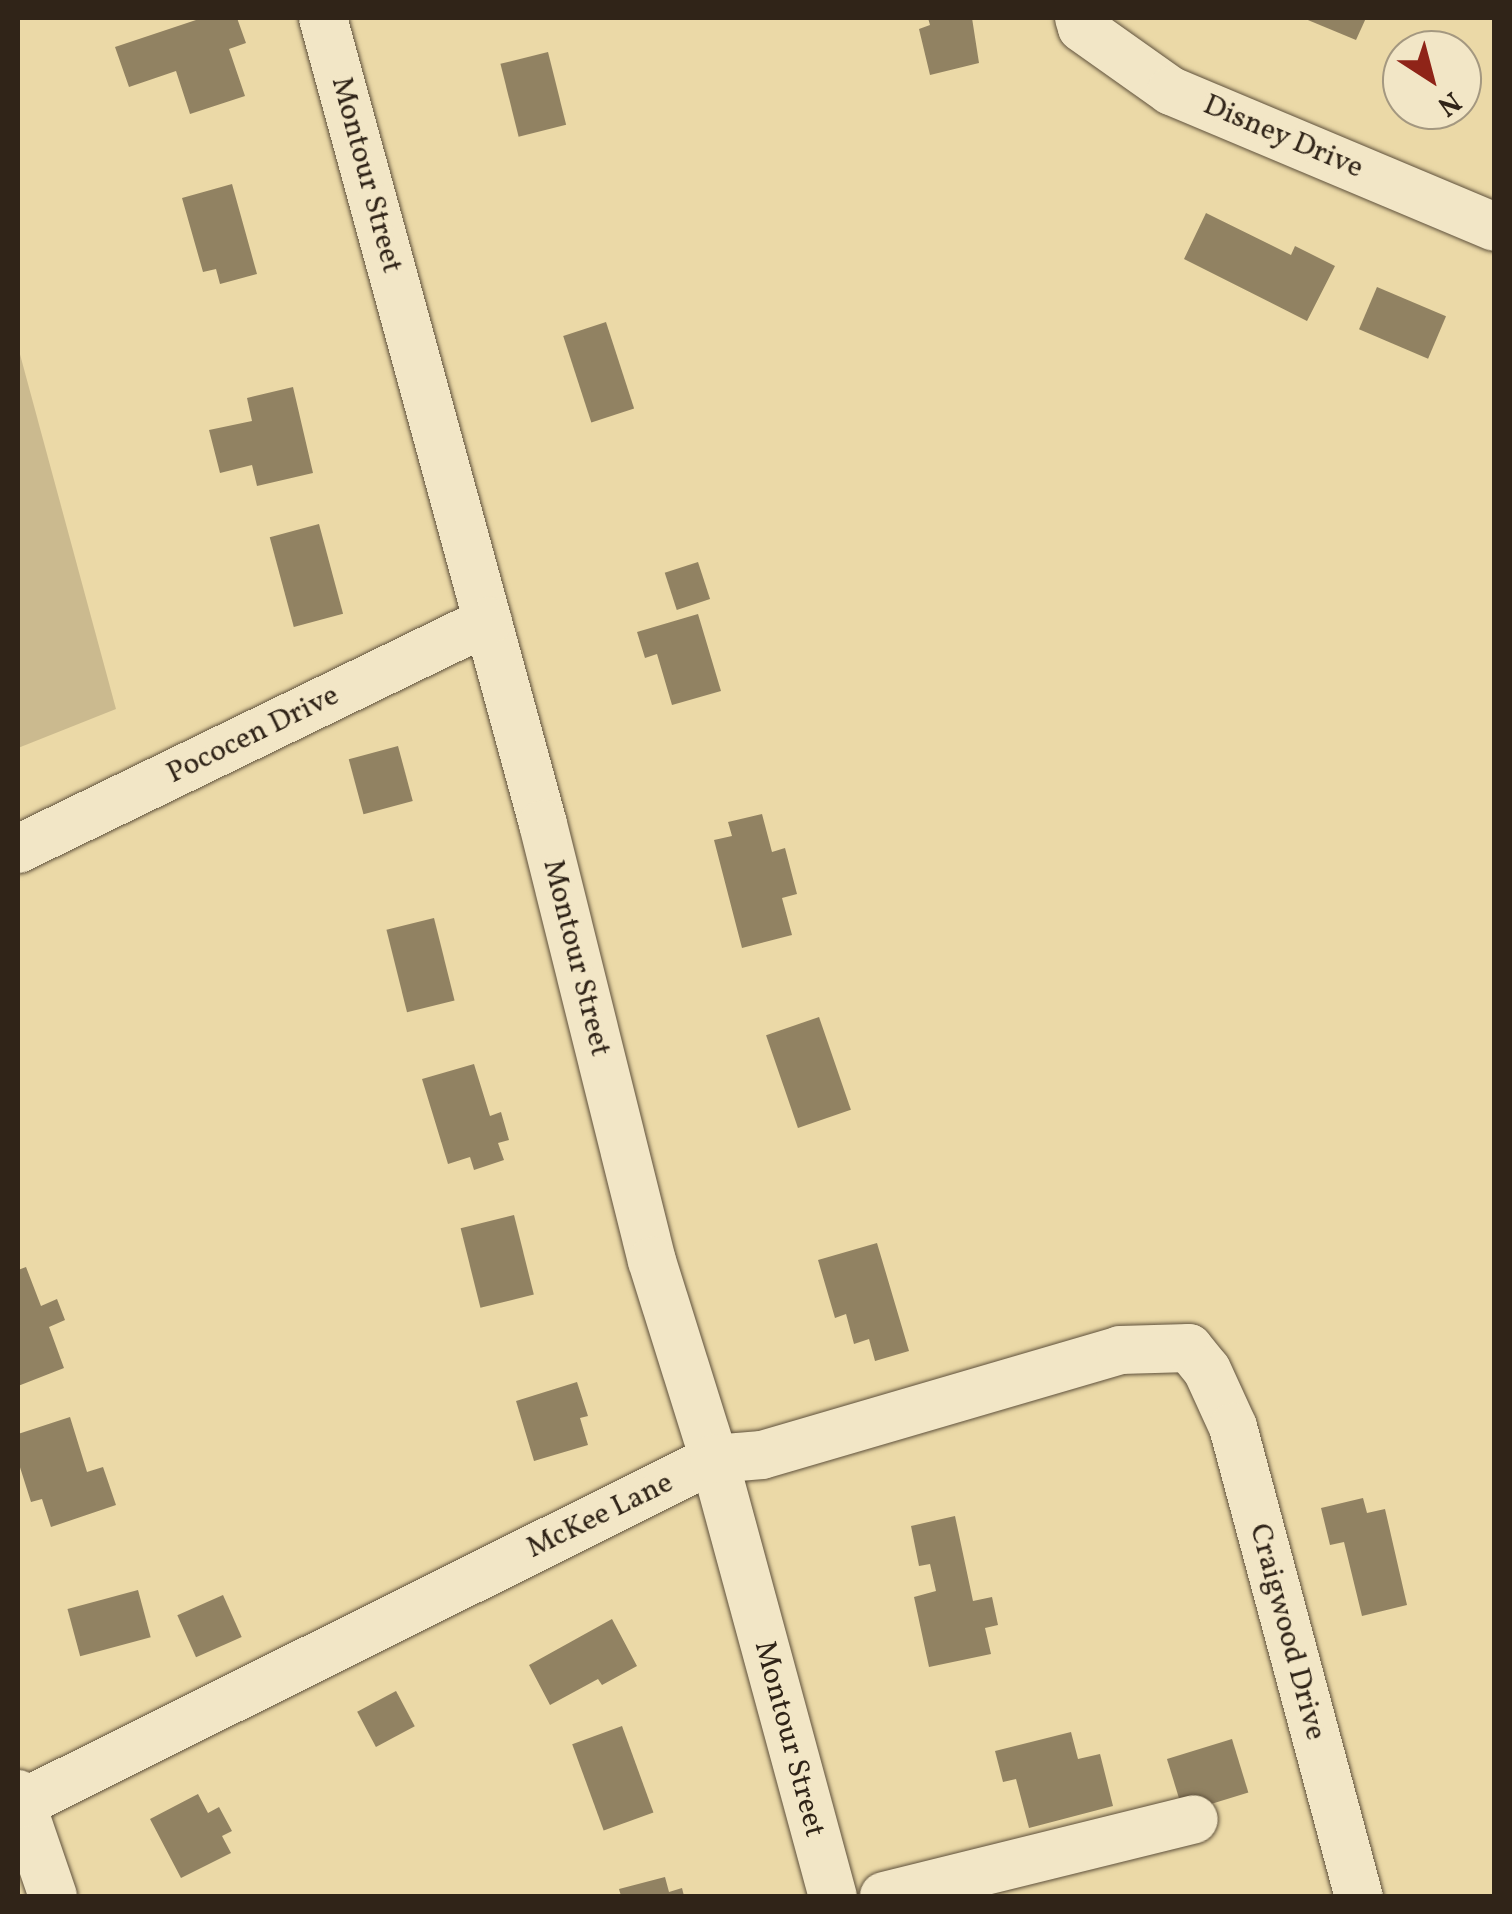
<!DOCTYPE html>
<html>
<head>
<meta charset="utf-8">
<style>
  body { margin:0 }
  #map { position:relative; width:1512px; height:1914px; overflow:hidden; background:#ebd9a7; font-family:Vollkorn,serif }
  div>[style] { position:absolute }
  .green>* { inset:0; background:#cbba8f }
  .building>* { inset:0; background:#918262; transform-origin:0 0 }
  .roads { filter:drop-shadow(0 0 2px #5f513c) drop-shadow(0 0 2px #5f513c) }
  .minor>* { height:48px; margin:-24px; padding:0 24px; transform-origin:24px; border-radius:24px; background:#f2e6c6 }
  span { translate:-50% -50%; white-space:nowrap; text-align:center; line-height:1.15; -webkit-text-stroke:8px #f2e6c6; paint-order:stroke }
  .street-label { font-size:30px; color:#302418 }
  .frame { position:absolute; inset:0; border:20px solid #302418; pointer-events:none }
  .north { position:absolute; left:1382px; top:30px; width:100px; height:100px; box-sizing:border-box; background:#f2e6c6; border:2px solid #a49880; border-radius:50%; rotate:144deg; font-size:28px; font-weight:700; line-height:40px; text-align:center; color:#302418 }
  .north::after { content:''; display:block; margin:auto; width:35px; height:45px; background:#8f2418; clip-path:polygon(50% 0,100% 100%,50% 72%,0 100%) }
</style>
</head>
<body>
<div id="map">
  <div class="green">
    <div style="clip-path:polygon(18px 347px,116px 709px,18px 748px)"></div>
  </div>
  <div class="building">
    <div style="clip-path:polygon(202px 18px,237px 18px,246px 43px,229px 49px,245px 96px,190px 114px,176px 71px,129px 87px,115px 47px)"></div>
    <div style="clip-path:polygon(928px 18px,972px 18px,979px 63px,930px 75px,919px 29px,930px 25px)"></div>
    <div style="clip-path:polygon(1303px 18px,1366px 18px,1356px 40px)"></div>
    <div style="left:548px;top:52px;width:75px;height:49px;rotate:76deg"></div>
    <div style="clip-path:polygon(232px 184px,257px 274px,220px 284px,216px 269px,203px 272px,182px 198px)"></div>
    <div style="clip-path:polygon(1206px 213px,1291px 255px,1295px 246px,1335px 266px,1307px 321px,1184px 259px)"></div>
    <div style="left:1377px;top:287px;width:75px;height:46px;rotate:23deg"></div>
    <div style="left:606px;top:322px;width:91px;height:45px;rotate:72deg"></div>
    <div style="clip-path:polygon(293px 387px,313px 473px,257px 486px,252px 465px,220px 473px,209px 430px,252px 421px,247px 398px)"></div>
    <div style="left:319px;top:524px;width:93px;height:51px;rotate:75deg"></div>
    <div style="left:698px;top:562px;width:39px;height:35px;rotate:72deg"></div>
    <div style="clip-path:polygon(698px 614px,721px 691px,672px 705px,657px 654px,645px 658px,637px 632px)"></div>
    <div style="left:398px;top:746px;width:57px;height:51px;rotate:75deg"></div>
    <div style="clip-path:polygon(762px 814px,772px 852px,785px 848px,797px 894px,782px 898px,792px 935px,742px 948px,714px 840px,732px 836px,728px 822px)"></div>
    <div style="left:434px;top:918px;width:85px;height:49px;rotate:76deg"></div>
    <div style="left:819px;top:1017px;width:98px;height:56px;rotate:71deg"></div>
    <div style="clip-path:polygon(474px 1064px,490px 1116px,501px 1112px,509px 1140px,498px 1143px,504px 1160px,474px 1170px,470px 1157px,448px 1164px,422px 1079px)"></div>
    <div style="left:514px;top:1215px;width:82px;height:55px;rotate:76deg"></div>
    <div style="clip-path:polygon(877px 1243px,909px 1351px,875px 1361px,869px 1339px,854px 1344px,846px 1314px,835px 1318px,818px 1260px)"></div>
    <div style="clip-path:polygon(26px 1267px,41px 1306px,57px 1299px,65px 1320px,49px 1327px,64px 1368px,18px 1386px,18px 1270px)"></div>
    <div style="clip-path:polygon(577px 1382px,588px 1416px,580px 1418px,588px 1445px,534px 1461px,516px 1401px)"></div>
    <div style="clip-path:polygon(70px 1417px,87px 1472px,103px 1467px,116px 1505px,51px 1527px,42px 1499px,31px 1502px,18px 1461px,18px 1434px)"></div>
    <div style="clip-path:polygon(1363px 1498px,1367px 1513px,1385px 1509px,1407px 1605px,1362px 1616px,1344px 1542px,1330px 1545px,1321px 1508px)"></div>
    <div style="clip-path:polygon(955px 1516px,973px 1601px,992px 1597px,998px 1625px,985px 1628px,991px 1654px,929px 1667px,914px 1597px,936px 1591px,930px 1564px,919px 1566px,911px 1526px)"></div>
    <div style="left:138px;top:1590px;width:49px;height:73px;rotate:75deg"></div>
    <div style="left:223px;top:1595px;width:46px;height:50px;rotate:66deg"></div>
    <div style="clip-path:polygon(612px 1619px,637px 1666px,602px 1685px,598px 1679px,550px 1705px,529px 1665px)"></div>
    <div style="left:396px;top:1691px;width:40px;height:44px;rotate:62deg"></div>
    <div style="left:622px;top:1726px;width:92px;height:53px;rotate:70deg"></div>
    <div style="clip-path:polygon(1071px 1732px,1078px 1759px,1100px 1754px,1113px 1806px,1029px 1828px,1016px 1779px,1003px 1782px,995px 1751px)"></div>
    <div style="left:1232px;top:1739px;width:56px;height:68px;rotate:73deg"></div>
    <div style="clip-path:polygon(198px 1794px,208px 1813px,219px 1807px,232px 1831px,222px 1836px,231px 1853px,181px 1878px,150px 1819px)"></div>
    <div style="clip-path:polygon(665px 1877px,669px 1892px,682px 1888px,684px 1896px,621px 1896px,619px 1889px)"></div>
  </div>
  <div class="roads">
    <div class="minor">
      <div style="left:323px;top:18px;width:835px;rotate:74.73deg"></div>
      <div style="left:543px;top:824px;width:450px;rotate:76deg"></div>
      <div style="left:652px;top:1261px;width:207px;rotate:72.6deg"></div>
      <div style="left:714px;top:1459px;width:453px;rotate:74.8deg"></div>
      <div style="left:1079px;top:18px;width:10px;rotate:73deg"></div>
      <div style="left:1082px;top:28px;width:109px;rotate:35.3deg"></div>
      <div style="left:1171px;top:91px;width:350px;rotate:22.8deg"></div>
      <div style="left:18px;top:849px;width:522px;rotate:-25.88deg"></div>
      <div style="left:18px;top:1794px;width:108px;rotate:71.1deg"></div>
      <div style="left:21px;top:1804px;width:774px;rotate:-26.47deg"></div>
      <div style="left:714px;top:1459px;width:48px;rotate:-4.8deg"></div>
      <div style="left:762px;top:1455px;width:373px;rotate:-16.3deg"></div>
      <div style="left:1120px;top:1350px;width:69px;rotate:-1.7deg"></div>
      <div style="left:1189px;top:1348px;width:28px;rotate:51deg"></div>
      <div style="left:1207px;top:1370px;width:63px;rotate:65.5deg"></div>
      <div style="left:1233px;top:1427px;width:486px;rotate:75deg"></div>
      <div style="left:884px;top:1896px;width:319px;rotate:-13.9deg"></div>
    </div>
  </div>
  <div class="street-label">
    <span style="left:1283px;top:137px;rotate:23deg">Disney Drive</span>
    <span style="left:366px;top:175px;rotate:75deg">Montour Street</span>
    <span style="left:253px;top:735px;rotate:-26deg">Pococen Drive</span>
    <span style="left:576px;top:958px;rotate:76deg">Montour Street</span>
    <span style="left:600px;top:1516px;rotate:-26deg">McKee Lane</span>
    <span style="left:1287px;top:1632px;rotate:75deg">Craigwood Drive</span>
    <span style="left:789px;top:1739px;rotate:75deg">Montour Street</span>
  </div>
  <div class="frame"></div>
  <div class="north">N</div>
</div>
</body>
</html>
